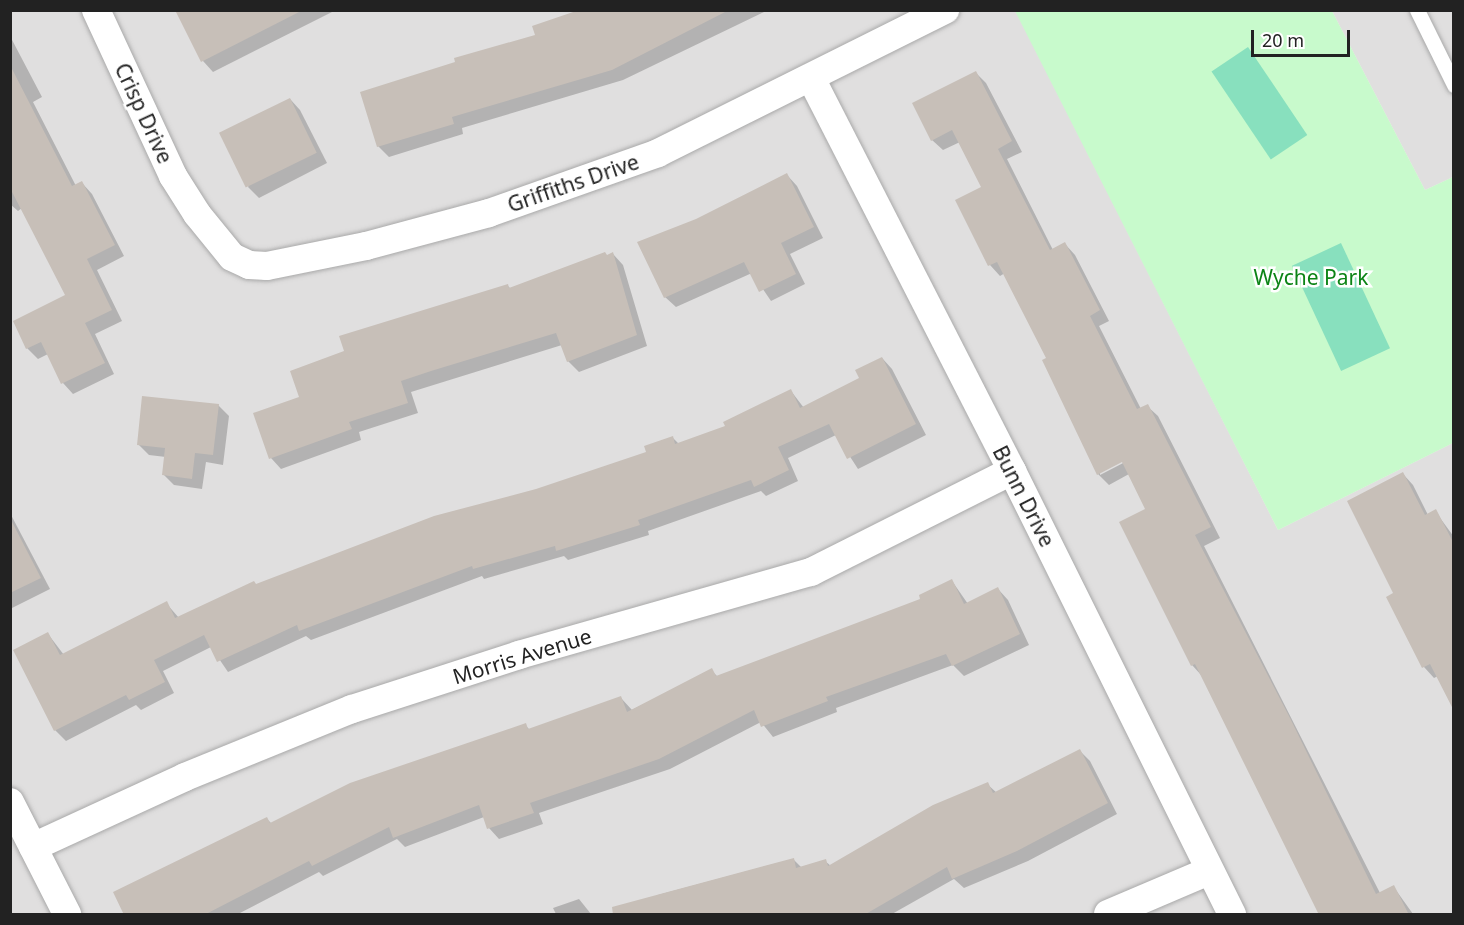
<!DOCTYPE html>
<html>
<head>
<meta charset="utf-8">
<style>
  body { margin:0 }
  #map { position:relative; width:1464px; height:925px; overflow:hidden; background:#f2efe9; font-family:"Noto Sans",sans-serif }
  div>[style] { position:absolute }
  .residential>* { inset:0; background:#e0dfdf }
  .park>* { inset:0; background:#c8facc }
  .pitch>* { inset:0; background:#88e0be; transform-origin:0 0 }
  .shadow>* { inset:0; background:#0003 }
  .building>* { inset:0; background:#c7bfb8; transform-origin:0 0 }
  .roads { filter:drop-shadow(0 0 2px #a9a9a9) drop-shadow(0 0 2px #a9a9a9) }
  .lane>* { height:15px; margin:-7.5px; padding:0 7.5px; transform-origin:7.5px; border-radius:7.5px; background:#fff }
  .street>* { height:28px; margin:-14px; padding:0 14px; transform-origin:14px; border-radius:14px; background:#fff }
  span { translate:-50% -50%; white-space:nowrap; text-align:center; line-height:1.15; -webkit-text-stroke:5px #fff; paint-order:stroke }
  .street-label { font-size:21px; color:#222 }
  .park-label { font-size:21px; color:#0c8416 }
  .frame { position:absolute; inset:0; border:12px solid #222; pointer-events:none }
  .scale { position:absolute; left:1251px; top:30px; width:99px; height:27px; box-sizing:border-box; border:3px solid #222; border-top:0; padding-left:8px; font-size:18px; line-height:21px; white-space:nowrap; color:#222; -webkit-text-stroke:4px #fff; paint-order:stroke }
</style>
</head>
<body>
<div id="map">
  <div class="residential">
    <div style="clip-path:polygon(10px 11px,1016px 11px,1278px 530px,1453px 443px,1453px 914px,11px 914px)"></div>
    <div style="clip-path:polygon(1332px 11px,1453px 11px,1453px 177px,1425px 190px)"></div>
  </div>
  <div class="park">
    <div style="clip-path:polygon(1015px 11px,1332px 11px,1425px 190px,1453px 177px,1453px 443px,1278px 530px)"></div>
  </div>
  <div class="pitch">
    <div style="left:1248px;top:47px;width:106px;height:44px;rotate:56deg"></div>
    <div style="left:1341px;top:243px;width:116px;height:54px;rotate:65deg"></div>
  </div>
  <div class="shadow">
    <div style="clip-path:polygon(177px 10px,336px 10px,213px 72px,203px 61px)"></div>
    <div style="clip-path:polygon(584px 10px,768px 10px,623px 80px,462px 128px,463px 134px,389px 157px,378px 146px,537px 36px)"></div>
    <div style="clip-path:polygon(10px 36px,42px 97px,33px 102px,76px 186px,82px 183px,92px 194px,124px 256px,97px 270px,122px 321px,95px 334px,114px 374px,73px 394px,63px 383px,48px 354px,38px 359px,27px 348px,67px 296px,22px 208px,18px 211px,10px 204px)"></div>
    <div style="clip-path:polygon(evenodd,976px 73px,986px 83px,1022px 152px,1007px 159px,1053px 250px,1065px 244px,1075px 255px,1109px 321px,1099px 326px,1141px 409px,1147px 406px,1158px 416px,1220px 538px,1204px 546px,1380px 893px,1393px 886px,1413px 914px,1320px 914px,1202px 676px,1192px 665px,1147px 509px,1129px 474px,1109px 485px,1098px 474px,1048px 358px,1005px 273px,1000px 276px,990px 265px,983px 188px,960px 142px,943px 150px,932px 140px,976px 73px,1128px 458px,1129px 460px,1100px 475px,1100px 472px,1128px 458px)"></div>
    <div style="clip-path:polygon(290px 99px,300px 110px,327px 163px,259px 198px,248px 187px)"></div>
    <div style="clip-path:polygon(787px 175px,797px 186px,823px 238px,790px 254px,805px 284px,771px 301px,752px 273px,676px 307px,665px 297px,697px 220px)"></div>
    <div style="clip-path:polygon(613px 254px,623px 265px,647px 346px,579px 372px,568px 361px,562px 345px,411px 392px,418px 413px,359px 432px,361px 440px,281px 469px,271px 458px,301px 398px,346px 352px,507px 285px,511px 289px)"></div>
    <div style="clip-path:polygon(882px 358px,892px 369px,926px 435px,858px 469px,836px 435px,788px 458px,798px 481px,766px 496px,761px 491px,648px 531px,649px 535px,568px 560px,564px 556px,484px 579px,482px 576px,311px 640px,306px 636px,228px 672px,211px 647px,163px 671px,174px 693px,141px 710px,136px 705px,66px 741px,55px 730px,48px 634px,64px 655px,166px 603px,179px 618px,256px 585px,648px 453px,672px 437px,679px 444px,727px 427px,791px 391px,804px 408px,861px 379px)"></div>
    <div style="clip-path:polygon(218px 405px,229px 416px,223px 465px,206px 462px,202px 489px,174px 485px,164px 475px,166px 457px,149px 455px,138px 444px)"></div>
    <div style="clip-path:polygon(1403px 474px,1413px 485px,1428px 515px,1435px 511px,1454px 537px,1454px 704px,1438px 676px,1434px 678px,1424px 667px,1388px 597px,1395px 594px)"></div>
    <div style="clip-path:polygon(10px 513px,50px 589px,10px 609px)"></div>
    <div style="clip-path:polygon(952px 581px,968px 604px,998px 589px,1008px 600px,1029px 645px,964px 676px,953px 665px,836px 708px,837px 712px,773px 737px,761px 722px,670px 769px,539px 813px,543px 824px,499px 839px,489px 828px,484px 817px,405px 847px,397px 839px,323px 876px,319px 872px,238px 914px,126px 914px,266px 818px,272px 824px,525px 725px,530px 730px,621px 698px,632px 710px,711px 670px,718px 677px,922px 600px)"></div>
    <div style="clip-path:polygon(1080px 751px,1090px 761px,1117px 814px,1028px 861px,964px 888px,954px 879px,892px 914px,627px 914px,658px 895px,793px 859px,802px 868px,825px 861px,831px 866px,987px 784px,997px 793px)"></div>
    <div style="clip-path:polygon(579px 899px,591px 914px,556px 914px,553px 908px)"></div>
  </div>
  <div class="building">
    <div style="clip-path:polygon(175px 10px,303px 10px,201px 62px)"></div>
    <div style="clip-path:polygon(579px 10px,729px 10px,612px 70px,452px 117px,454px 124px,377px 147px,360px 92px,455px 62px,454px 58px,535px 35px,532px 26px)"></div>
    <div style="clip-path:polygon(10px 65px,72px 186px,82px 181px,115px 245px,87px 259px,112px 310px,85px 323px,105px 363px,61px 384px,41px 342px,26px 349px,13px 321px,65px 295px,10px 188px)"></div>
    <div style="clip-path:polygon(976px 71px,1012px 141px,998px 149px,1050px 250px,1065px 242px,1100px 310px,1090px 316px,1137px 409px,1148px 404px,1211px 527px,1195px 535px,1290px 718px,1376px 894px,1394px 885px,1409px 915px,1319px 915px,1195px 664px,1191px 666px,1119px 522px,1145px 509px,1122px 462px,1097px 475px,1042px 360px,1046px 358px,997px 262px,988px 266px,955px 200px,981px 187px,952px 130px,931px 141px,912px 103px)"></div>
    <div style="left:290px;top:98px;width:61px;height:79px;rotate:64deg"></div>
    <div style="clip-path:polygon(787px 173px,814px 227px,781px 243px,796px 274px,759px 292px,744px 262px,664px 298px,637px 242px,696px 219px)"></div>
    <div style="clip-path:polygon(605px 252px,607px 255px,613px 252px,637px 335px,567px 362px,556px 333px,431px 371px,401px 381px,408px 403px,349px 422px,352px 429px,269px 459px,253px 413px,299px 397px,290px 371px,344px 351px,339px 336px,508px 284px,509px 288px)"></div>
    <div style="clip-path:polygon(882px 357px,916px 424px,847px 459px,829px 424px,778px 447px,789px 470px,754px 487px,751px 480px,638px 520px,640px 525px,556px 551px,555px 546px,473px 569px,472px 566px,299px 631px,297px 625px,217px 662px,204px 635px,154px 660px,165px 682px,129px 700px,126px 695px,54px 731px,13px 650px,48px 632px,60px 655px,167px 601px,175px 618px,254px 581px,256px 584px,434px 516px,536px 489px,646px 452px,644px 446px,673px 436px,675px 444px,725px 426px,723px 422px,791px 389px,800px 408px,859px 378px,855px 370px)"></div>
    <div style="clip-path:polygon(142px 396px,219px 404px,213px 455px,195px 453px,192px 479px,162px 475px,165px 448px,137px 445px)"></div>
    <div style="clip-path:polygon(1403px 472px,1425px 515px,1436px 509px,1454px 544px,1454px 711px,1430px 664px,1422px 668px,1386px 597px,1393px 593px,1347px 501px)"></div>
    <div style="clip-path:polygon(10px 518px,41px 578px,10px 593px)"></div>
    <div style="clip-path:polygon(952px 579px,964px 604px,998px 587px,1020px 634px,952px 666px,946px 654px,826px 697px,828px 701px,761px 727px,754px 710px,659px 759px,530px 803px,534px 813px,487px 829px,479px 805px,393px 838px,389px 827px,312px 866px,309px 861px,204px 915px,124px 915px,113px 892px,267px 817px,270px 823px,350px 783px,526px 723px,528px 729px,621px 696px,627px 712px,712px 668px,716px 676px,920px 599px,919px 595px)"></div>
    <div style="clip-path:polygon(1080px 749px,1108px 803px,1017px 851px,952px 879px,947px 867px,864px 915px,613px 915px,612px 907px,794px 858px,796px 868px,826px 859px,828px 866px,933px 805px,988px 782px,993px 793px)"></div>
  </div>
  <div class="roads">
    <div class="lane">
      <div style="left:1417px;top:10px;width:84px;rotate:63.7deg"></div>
    </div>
    <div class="street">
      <div style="left:96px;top:10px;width:183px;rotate:65.1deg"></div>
      <div style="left:173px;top:176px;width:45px;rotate:57.7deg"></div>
      <div style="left:197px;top:214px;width:55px;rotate:50.9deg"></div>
      <div style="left:232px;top:257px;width:19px;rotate:25deg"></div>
      <div style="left:249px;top:265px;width:18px;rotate:3deg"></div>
      <div style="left:267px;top:266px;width:101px;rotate:-11.4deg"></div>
      <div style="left:366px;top:246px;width:127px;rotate:-15deg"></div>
      <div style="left:489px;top:213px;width:179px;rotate:-19.5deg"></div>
      <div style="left:658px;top:153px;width:321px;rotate:-26.5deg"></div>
      <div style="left:812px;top:80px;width:439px;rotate:62.9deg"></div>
      <div style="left:1012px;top:471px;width:495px;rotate:63.6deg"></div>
      <div style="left:10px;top:802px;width:126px;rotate:63deg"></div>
      <div style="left:33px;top:847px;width:167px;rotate:-24.7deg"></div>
      <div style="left:185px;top:777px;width:180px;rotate:-22.2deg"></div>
      <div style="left:352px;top:709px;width:176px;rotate:-17.9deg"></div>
      <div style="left:519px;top:655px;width:304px;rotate:-15.9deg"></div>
      <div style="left:811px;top:572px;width:225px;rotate:-26.7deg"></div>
      <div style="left:1108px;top:914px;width:110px;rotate:-23.1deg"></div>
    </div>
  </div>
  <div class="street-label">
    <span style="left:144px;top:113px;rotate:65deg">Crisp Drive</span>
    <span style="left:573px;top:183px;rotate:-19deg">Griffiths Drive</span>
    <span style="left:1024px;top:496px;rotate:63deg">Bunn Drive</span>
    <span style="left:522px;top:656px;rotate:-17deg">Morris Avenue</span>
  </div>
  <div class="park-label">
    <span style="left:1311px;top:277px">Wyche Park</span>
  </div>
  <div class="frame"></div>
  <div class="scale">20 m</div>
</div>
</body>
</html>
